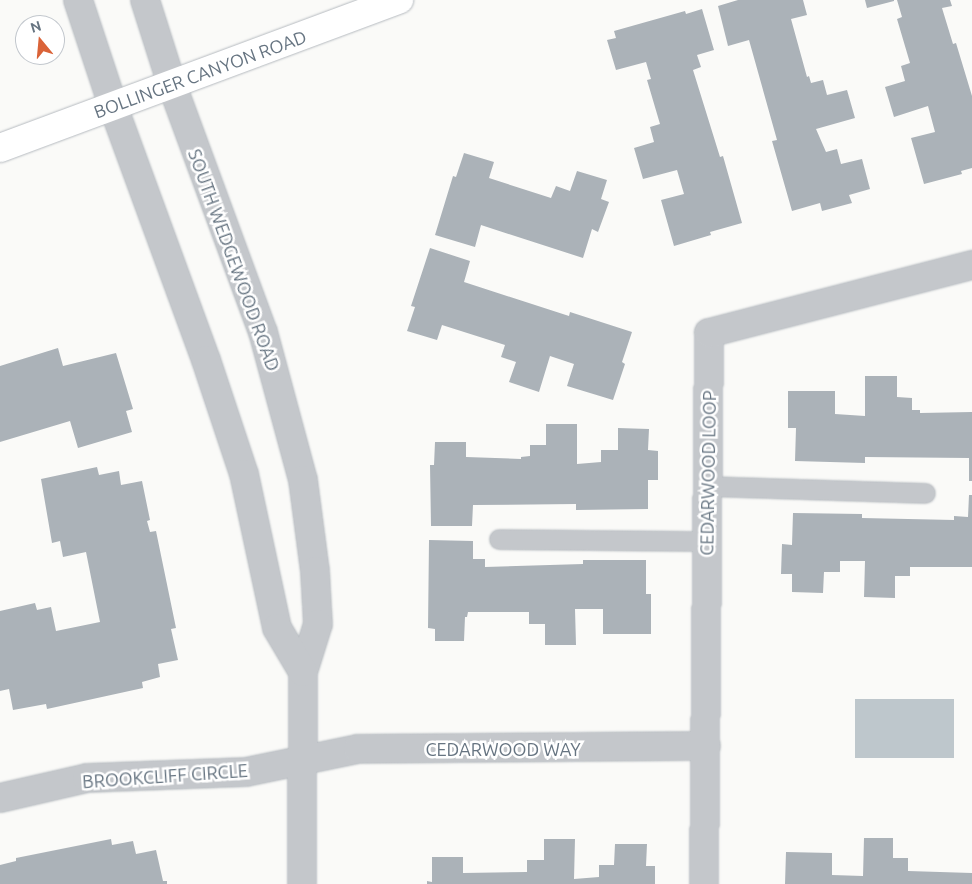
<!DOCTYPE html>
<html>
<head>
<meta charset="utf-8">
<style>
  body { margin:0 }
  #map { position:relative; width:972px; height:884px; overflow:hidden; background:#fafaf8; font-family:Ubuntu,sans-serif }
  div>[style] { position:absolute }
  .water>* { inset:0; background:#bec7cc; transform-origin:0 0 }
  .building>* { inset:0; background:#abb2b8 }
  .roads { filter:drop-shadow(0 0 1px #b6bbc0) drop-shadow(0 0 1px #b6bbc0) }
  .service>* { height:19px; margin:-9.5px; padding:0 9.5px; transform-origin:9.5px; border-radius:9.5px; background:#c4c7cb }
  .minor>* { height:28px; margin:-14px; padding:0 14px; transform-origin:14px; border-radius:14px; background:#c4c7cb }
  .tertiary>* { height:28px; margin:-14px; padding:0 14px; transform-origin:14px; border-radius:14px; background:#c4c7cb }
  .secondary>* { height:28px; margin:-14px; padding:0 14px; transform-origin:14px; border-radius:14px; background:#fff }
  span { translate:-50% -50%; white-space:nowrap; text-align:center; line-height:1.15; -webkit-text-stroke:5px #fff; paint-order:stroke }
  .street-label { font-size:18px; color:#667481 }
  .north { position:absolute; left:15px; top:15px; width:50px; height:50px; box-sizing:border-box; background:#fff; border:1px solid #c2c7cd; border-radius:50%; rotate:343deg; font-size:14px; font-weight:700; line-height:20px; text-align:center; color:#667481 }
  .north::after { content:''; display:block; margin:auto; width:18px; height:22px; background:#da6338; clip-path:polygon(50% 0,100% 100%,50% 72%,0 100%) }
</style>
</head>
<body>
<div id="map">
  <div class="water">
    <div style="left:855px;top:699px;width:99px;height:59px"></div>
  </div>
  <div class="building">
    <div style="clip-path:polygon(738px 0,803px 0,807px 15px,791px 19px,807px 77px,809px 76px,811px 83px,823px 80px,827px 95px,847px 90px,855px 118px,816px 129px,826px 152px,837px 149px,841px 164px,862px 159px,870px 189px,849px 195px,852px 203px,822px 211px,820px 203px,792px 211px,772px 141px,777px 140px,749px 40px,728px 46px,718px 6px)"></div>
    <div style="clip-path:polygon(865px 0,894px 0,894px 1px,867px 8px)"></div>
    <div style="clip-path:polygon(897px 0,950px 0,952px 6px,942px 8px,953px 44px,956px 43px,972px 96px,972px 168px,961px 171px,962px 174px,924px 184px,911px 138px,935px 132px,928px 106px,894px 117px,885px 87px,905px 81px,901px 66px,910px 63px,897px 19px,902px 17px)"></div>
    <div style="clip-path:polygon(702px 9px,714px 50px,697px 55px,701px 67px,693px 70px,720px 157px,723px 156px,742px 223px,710px 232px,711px 235px,674px 246px,661px 200px,684px 194px,677px 170px,643px 179px,634px 148px,654px 142px,650px 127px,660px 124px,647px 80px,651px 79px,646px 62px,616px 70px,607px 40px,616px 38px,614px 31px,685px 11px,686px 14px)"></div>
    <div style="clip-path:polygon(464px 153px,494px 162px,489px 178px,551px 198px,556px 186px,570px 191px,577px 171px,607px 180px,601px 199px,609px 202px,598px 232px,592px 229px,583px 258px,481px 225px,475px 247px,435px 235px,453px 176px,456px 177px)"></div>
    <div style="clip-path:polygon(430px 248px,470px 261px,464px 282px,569px 316px,570px 312px,632px 332px,622px 362px,625px 364px,613px 400px,567px 386px,574px 364px,550px 356px,539px 392px,509px 382px,516px 362px,501px 357px,505px 345px,442px 325px,437px 340px,407px 331px,415px 307px,411px 306px)"></div>
    <div style="clip-path:polygon(58px 348px,63px 366px,116px 353px,133px 409px,126px 411px,132px 432px,78px 448px,70px 421px,0 442px,0 366px)"></div>
    <div style="clip-path:polygon(865px 376px,897px 376px,897px 397px,912px 398px,912px 410px,920px 410px,920px 413px,972px 412px,972px 481px,969px 481px,969px 458px,865px 457px,865px 463px,795px 461px,796px 428px,788px 428px,788px 391px,835px 391px,835px 414px,865px 416px)"></div>
    <div style="clip-path:polygon(546px 424px,577px 424px,577px 464px,601px 462px,601px 450px,618px 450px,618px 428px,649px 429px,648px 450px,658px 451px,658px 480px,648px 480px,648px 509px,576px 510px,576px 504px,473px 505px,472px 526px,431px 526px,430px 465px,434px 465px,435px 442px,466px 442px,466px 457px,521px 459px,521px 457px,530px 456px,530px 445px,546px 445px)"></div>
    <div style="clip-path:polygon(97px 467px,99px 475px,119px 471px,121px 485px,142px 481px,150px 520px,147px 521px,150px 532px,156px 531px,176px 628px,171px 629px,178px 660px,158px 664px,160px 677px,142px 682px,143px 688px,47px 709px,46px 704px,13px 710px,9px 689px,0 691px,0 611px,35px 603px,37px 610px,51px 607px,56px 631px,100px 622px,86px 552px,63px 557px,60px 541px,52px 543px,41px 479px)"></div>
    <div style="clip-path:polygon(969px 495px,972px 495px,972px 567px,910px 567px,910px 576px,895px 576px,895px 598px,864px 597px,865px 561px,840px 561px,840px 572px,824px 572px,823px 593px,792px 592px,792px 574px,781px 574px,782px 544px,792px 545px,793px 513px,862px 514px,862px 518px,954px 520px,954px 516px,968px 517px)"></div>
    <div style="clip-path:polygon(429px 540px,473px 541px,473px 559px,485px 559px,485px 567px,583px 564px,583px 560px,646px 560px,646px 594px,651px 594px,651px 634px,603px 634px,603px 609px,575px 609px,576px 645px,545px 645px,545px 624px,529px 624px,529px 612px,468px 612px,467px 617px,465px 617px,464px 641px,435px 641px,435px 629px,428px 628px)"></div>
    <div style="clip-path:polygon(864px 838px,893px 838px,893px 858px,908px 858px,908px 871px,972px 873px,972px 884px,785px 884px,786px 852px,832px 853px,832px 875px,863px 876px)"></div>
    <div style="clip-path:polygon(111px 839px,112px 845px,133px 841px,136px 854px,156px 850px,163px 881px,167px 881px,167px 884px,0 884px,0 865px,16px 861px,16px 858px)"></div>
    <div style="clip-path:polygon(544px 839px,575px 839px,574px 879px,599px 877px,599px 865px,614px 865px,615px 844px,647px 844px,646px 866px,655px 866px,655px 884px,427px 884px,427px 881px,432px 882px,432px 857px,463px 857px,463px 873px,527px 872px,527px 860px,544px 860px)"></div>
  </div>
  <div class="roads">
    <div class="service">
      <div style="left:707px;top:486px;width:218px;rotate:1.8deg"></div>
      <div style="left:499px;top:539px;width:208px;rotate:0.6deg"></div>
    </div>
    <div class="minor">
      <div style="left:78px;top:0;width:112px;rotate:71.7deg"></div>
      <div style="left:145px;top:0;width:89px;rotate:72.4deg"></div>
      <div style="left:0;top:798px;width:89px;rotate:-12.9deg"></div>
      <div style="left:87px;top:778px;width:159px;rotate:-2.2deg"></div>
      <div style="left:246px;top:772px;width:114px;rotate:-11.6deg"></div>
      <div style="left:358px;top:749px;width:348px;rotate:-0.5deg"></div>
      <div style="left:704px;top:884px;width:551px;rotate:-89.48deg"></div>
      <div style="left:709px;top:333px;width:272px;rotate:-14.5deg"></div>
    </div>
    <div class="tertiary">
      <div style="left:172px;top:85px;width:263px;rotate:69.8deg"></div>
      <div style="left:263px;top:332px;width:153px;rotate:74.9deg"></div>
      <div style="left:303px;top:480px;width:92px;rotate:82.5deg"></div>
      <div style="left:315px;top:571px;width:53px;rotate:86.8deg"></div>
      <div style="left:318px;top:624px;width:50px;rotate:107.4deg"></div>
      <div style="left:303px;top:672px;width:212px;rotate:90.3deg"></div>
      <div style="left:113px;top:106px;width:270px;rotate:69.9deg"></div>
      <div style="left:206px;top:360px;width:120px;rotate:71.6deg"></div>
      <div style="left:244px;top:474px;width:157px;rotate:77.9deg"></div>
      <div style="left:277px;top:628px;width:51px;rotate:59.4deg"></div>
    </div>
    <div class="secondary">
      <div style="left:0;top:148px;width:426px;rotate:-20.4deg"></div>
    </div>
  </div>
  <div class="street-label">
    <span style="left:200px;top:74px;rotate:-20deg">BOLLINGER CANYON ROAD</span>
    <span style="left:234px;top:260px;rotate:70deg">SOUTH WEDGEWOOD ROAD</span>
    <span style="left:708px;top:473px;rotate:-89deg">CEDARWOOD LOOP</span>
    <span style="left:503px;top:749px">CEDARWOOD WAY</span>
    <span style="left:165px;top:776px;rotate:-4deg">BROOKCLIFF CIRCLE</span>
  </div>
  <div class="north">N</div>
</div>
</body>
</html>
